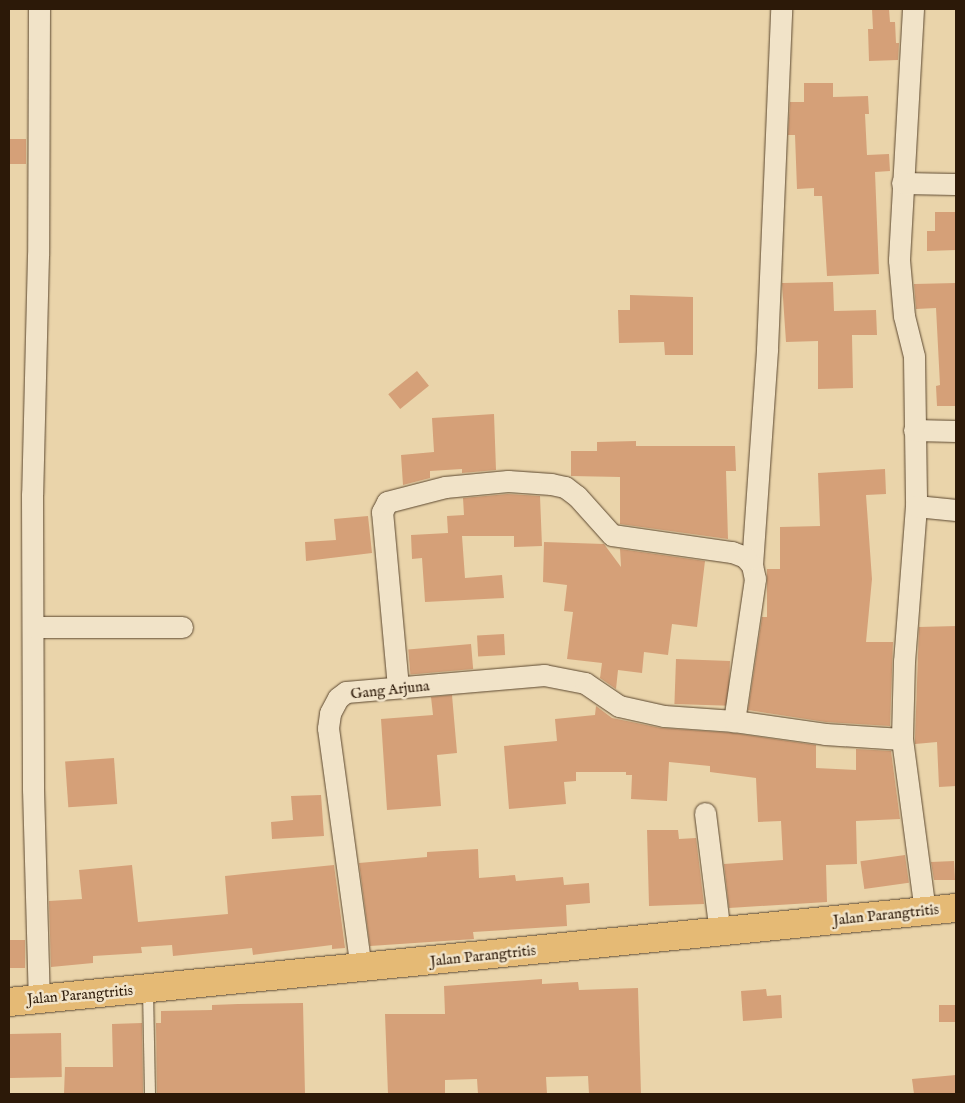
<!DOCTYPE html>
<html>
<head>
<meta charset="utf-8">
<style>
  body { margin:0 }
  #map { position:relative; width:965px; height:1103px; overflow:hidden; background:#ead4aa; font-family:"IM FELL English",serif }
  div>[style] { position:absolute }
  .building>* { inset:0; background:#d5a078; transform-origin:0 0 }
  .roads { filter:drop-shadow(0 0 1px #5c4830) drop-shadow(0 0 1px #5c4830) }
  .service>* { height:10px; margin:-5px; padding:0 5px; transform-origin:5px; border-radius:5px; background:#f1e3c8 }
  .minor>* { height:21px; margin:-10.5px; padding:0 10.5px; transform-origin:10.5px; border-radius:10.5px; background:#f1e3c8 }
  .primary>* { height:28px; margin:-14px; padding:0 14px; transform-origin:14px; border-radius:14px; background:#e5ba75 }
  span { translate:-50% -50%; white-space:nowrap; text-align:center; line-height:1.15; -webkit-text-stroke:5px #f1e3c8; paint-order:stroke }
  .street-label { font-size:15px; color:#2c1908 }
  .frame { position:absolute; inset:0; border:10px solid #2c1908; pointer-events:none }
</style>
</head>
<body>
<div id="map">
  <div class="building">
    <div style="clip-path:polygon(872px 9px,889px 9px,890px 22px,895px 22px,896px 43px,899px 43px,898px 60px,869px 61px,868px 29px,873px 29px)"></div>
    <div style="clip-path:polygon(804px 83px,833px 83px,833px 97px,868px 96px,869px 114px,865px 114px,867px 155px,889px 154px,890px 171px,875px 172px,879px 274px,827px 276px,822px 196px,814px 196px,814px 188px,797px 189px,795px 135px,788px 135px,790px 102px,804px 102px)"></div>
    <div style="left:9px;top:139px;width:17px;height:25px"></div>
    <div style="clip-path:polygon(935px 212px,956px 212px,956px 250px,927px 251px,927px 231px,935px 231px)"></div>
    <div style="clip-path:polygon(833px 282px,834px 311px,876px 310px,877px 335px,852px 335px,853px 388px,818px 389px,818px 341px,786px 342px,782px 283px)"></div>
    <div style="clip-path:polygon(956px 283px,956px 406px,937px 406px,936px 386px,940px 385px,936px 308px,916px 309px,914px 284px)"></div>
    <div style="clip-path:polygon(630px 295px,693px 297px,693px 355px,665px 355px,664px 342px,619px 343px,618px 310px,630px 310px)"></div>
    <div style="left:417px;top:371px;width:19px;height:37px;rotate:51deg"></div>
    <div style="clip-path:polygon(494px 414px,496px 470px,462px 473px,462px 469px,430px 471px,430px 478px,403px 485px,401px 455px,434px 452px,432px 418px)"></div>
    <div style="clip-path:polygon(636px 441px,636px 446px,735px 446px,736px 471px,726px 471px,728px 539px,620px 524px,620px 477px,571px 476px,571px 451px,597px 451px,597px 442px)"></div>
    <div style="clip-path:polygon(885px 469px,886px 494px,866px 495px,872px 579px,866px 642px,893px 642px,890px 726px,826px 722px,748px 710px,762px 617px,767px 617px,767px 569px,780px 569px,780px 527px,820px 526px,818px 473px)"></div>
    <div style="clip-path:polygon(508px 494px,540px 496px,542px 546px,514px 547px,514px 536px,462px 536px,465px 578px,502px 575px,504px 598px,425px 602px,422px 558px,412px 559px,411px 535px,448px 533px,447px 516px,464px 515px,463px 498px)"></div>
    <div style="clip-path:polygon(368px 516px,372px 553px,306px 561px,305px 542px,336px 540px,334px 519px)"></div>
    <div style="clip-path:polygon(544px 542px,604px 544px,621px 567px,620px 549px,705px 561px,697px 627px,672px 624px,668px 655px,644px 652px,642px 673px,618px 670px,616px 689px,600px 678px,602px 663px,567px 659px,573px 612px,564px 611px,567px 585px,543px 582px)"></div>
    <div style="clip-path:polygon(956px 626px,956px 786px,939px 787px,937px 742px,915px 744px,915px 738px,919px 627px)"></div>
    <div style="left:504px;top:634px;width:21px;height:27px;rotate:87deg"></div>
    <div style="left:471px;top:644px;width:25px;height:63px;rotate:85deg"></div>
    <div style="left:676px;top:659px;width:54px;height:45px;rotate:2deg"></div>
    <div style="clip-path:polygon(452px 695px,457px 753px,437px 755px,441px 806px,387px 810px,381px 719px,433px 715px,431px 697px)"></div>
    <div style="clip-path:polygon(596px 706px,612px 718px,661px 728px,733px 733px,816px 745px,816px 768px,856px 770px,856px 749px,891px 751px,900px 819px,856px 821px,857px 864px,826px 865px,827px 902px,729px 908px,724px 864px,783px 860px,781px 821px,758px 822px,756px 778px,710px 772px,710px 766px,669px 762px,667px 801px,631px 799px,632px 775px,626px 775px,626px 772px,576px 772px,576px 781px,564px 782px,566px 804px,509px 809px,504px 746px,557px 741px,555px 719px,595px 715px)"></div>
    <div style="left:114px;top:758px;width:46px;height:49px;rotate:86deg"></div>
    <div style="clip-path:polygon(321px 795px,324px 836px,272px 839px,271px 822px,293px 820px,291px 796px)"></div>
    <div style="clip-path:polygon(647px 830px,678px 830px,679px 839px,696px 838px,704px 904px,649px 906px)"></div>
    <div style="clip-path:polygon(478px 849px,479px 878px,515px 875px,516px 881px,563px 877px,564px 885px,589px 883px,590px 903px,566px 905px,567px 926px,473px 932px,474px 939px,370px 946px,359px 863px,427px 857px,427px 852px)"></div>
    <div style="left:905px;top:855px;width:28px;height:45px;rotate:82deg"></div>
    <div style="clip-path:polygon(954px 861px,955px 880px,934px 880px,931px 862px)"></div>
    <div style="clip-path:polygon(132px 865px,138px 922px,228px 914px,225px 876px,334px 865px,345px 948px,332px 949px,332px 945px,253px 955px,252px 948px,173px 956px,172px 945px,141px 947px,142px 953px,93px 956px,93px 963px,51px 967px,49px 901px,82px 899px,79px 870px)"></div>
    <div style="left:9px;top:940px;width:16px;height:28px"></div>
    <div style="clip-path:polygon(542px 979px,542px 984px,578px 982px,579px 990px,638px 988px,641px 1094px,589px 1094px,588px 1076px,546px 1077px,547px 1094px,478px 1094px,477px 1079px,445px 1080px,445px 1094px,388px 1094px,385px 1014px,445px 1014px,444px 986px)"></div>
    <div style="clip-path:polygon(766px 989px,767px 996px,781px 995px,782px 1018px,743px 1021px,741px 991px)"></div>
    <div style="clip-path:polygon(303px 1003px,305px 1094px,157px 1094px,156px 1023px,161px 1023px,161px 1011px,212px 1010px,212px 1005px,238px 1004px)"></div>
    <div style="left:956px;top:1005px;width:17px;height:17px;rotate:90deg"></div>
    <div style="clip-path:polygon(142px 1023px,143px 1094px,64px 1094px,65px 1067px,113px 1067px,112px 1024px)"></div>
    <div style="left:61px;top:1033px;width:44px;height:52px;rotate:89deg"></div>
    <div style="clip-path:polygon(956px 1075px,956px 1094px,914px 1094px,912px 1079px)"></div>
  </div>
  <div class="roads">
    <div class="service">
      <div style="left:148px;top:990px;width:104px;rotate:88.9deg"></div>
    </div>
    <div class="minor">
      <div style="left:39px;top:9px;width:246px;rotate:90.2deg"></div>
      <div style="left:38px;top:255px;width:239px;rotate:91.4deg"></div>
      <div style="left:32px;top:494px;width:295px;rotate:89.8deg"></div>
      <div style="left:33px;top:789px;width:210px;rotate:88.4deg"></div>
      <div style="left:913px;top:9px;width:251px;rotate:93.2deg"></div>
      <div style="left:899px;top:260px;width:56px;rotate:84.9deg"></div>
      <div style="left:904px;top:316px;width:41px;rotate:76deg"></div>
      <div style="left:914px;top:356px;width:150px;rotate:89.2deg"></div>
      <div style="left:916px;top:506px;width:155px;rotate:94.4deg"></div>
      <div style="left:904px;top:661px;width:78px;rotate:91.5deg"></div>
      <div style="left:902px;top:739px;width:174px;rotate:82.4deg"></div>
      <div style="left:902px;top:183px;width:54px;rotate:1.1deg"></div>
      <div style="left:914px;top:430px;width:42px;rotate:1.4deg"></div>
      <div style="left:916px;top:506px;width:40px;rotate:5.7deg"></div>
      <div style="left:752px;top:565px;width:217px;rotate:-86deg"></div>
      <div style="left:767px;top:349px;width:340px;rotate:-87.6deg"></div>
      <div style="left:33px;top:627px;width:149px"></div>
      <div style="left:398px;top:687px;width:176px;rotate:-95.2deg"></div>
      <div style="left:382px;top:512px;width:11px;rotate:-63deg"></div>
      <div style="left:387px;top:502px;width:60px;rotate:-14.5deg"></div>
      <div style="left:445px;top:487px;width:63px;rotate:-5.4deg"></div>
      <div style="left:508px;top:481px;width:43px;rotate:4deg"></div>
      <div style="left:551px;top:484px;width:14px;rotate:12deg"></div>
      <div style="left:565px;top:487px;width:15px;rotate:37deg"></div>
      <div style="left:577px;top:496px;width:52px;rotate:48.1deg"></div>
      <div style="left:612px;top:535px;width:121px;rotate:8.1deg"></div>
      <div style="left:732px;top:552px;width:14px;rotate:21deg"></div>
      <div style="left:745px;top:557px;width:11px;rotate:49deg"></div>
      <div style="left:752px;top:565px;width:14px;rotate:78deg"></div>
      <div style="left:755px;top:579px;width:144px;rotate:98.4deg"></div>
      <div style="left:705px;top:813px;width:121px;rotate:82.9deg"></div>
      <div style="left:361px;top:969px;width:243px;rotate:-97.8deg"></div>
      <div style="left:328px;top:728px;width:15px;rotate:-82deg"></div>
      <div style="left:330px;top:713px;width:17px;rotate:-62deg"></div>
      <div style="left:338px;top:698px;width:10px;rotate:-37deg"></div>
      <div style="left:346px;top:692px;width:199px;rotate:-4.9deg"></div>
      <div style="left:544px;top:675px;width:42px;rotate:11deg"></div>
      <div style="left:585px;top:683px;width:41px;rotate:34.1deg"></div>
      <div style="left:619px;top:706px;width:46px;rotate:12.5deg"></div>
      <div style="left:664px;top:716px;width:70px;rotate:4.1deg"></div>
      <div style="left:734px;top:721px;width:92px;rotate:8.1deg"></div>
      <div style="left:825px;top:734px;width:77px;rotate:3.7deg"></div>
    </div>
    <div class="primary">
      <div style="left:9px;top:1002px;width:952px;rotate:-5.67deg"></div>
    </div>
  </div>
  <div class="street-label">
    <span style="left:390px;top:690px;rotate:-6deg">Gang Arjuna</span>
    <span style="left:886px;top:915px;rotate:-6deg">Jalan Parangtritis</span>
    <span style="left:483px;top:956px;rotate:-6deg">Jalan Parangtritis</span>
    <span style="left:80px;top:995px;rotate:-5deg">Jalan Parangtritis</span>
  </div>
  <div class="frame"></div>
</div>
</body>
</html>
